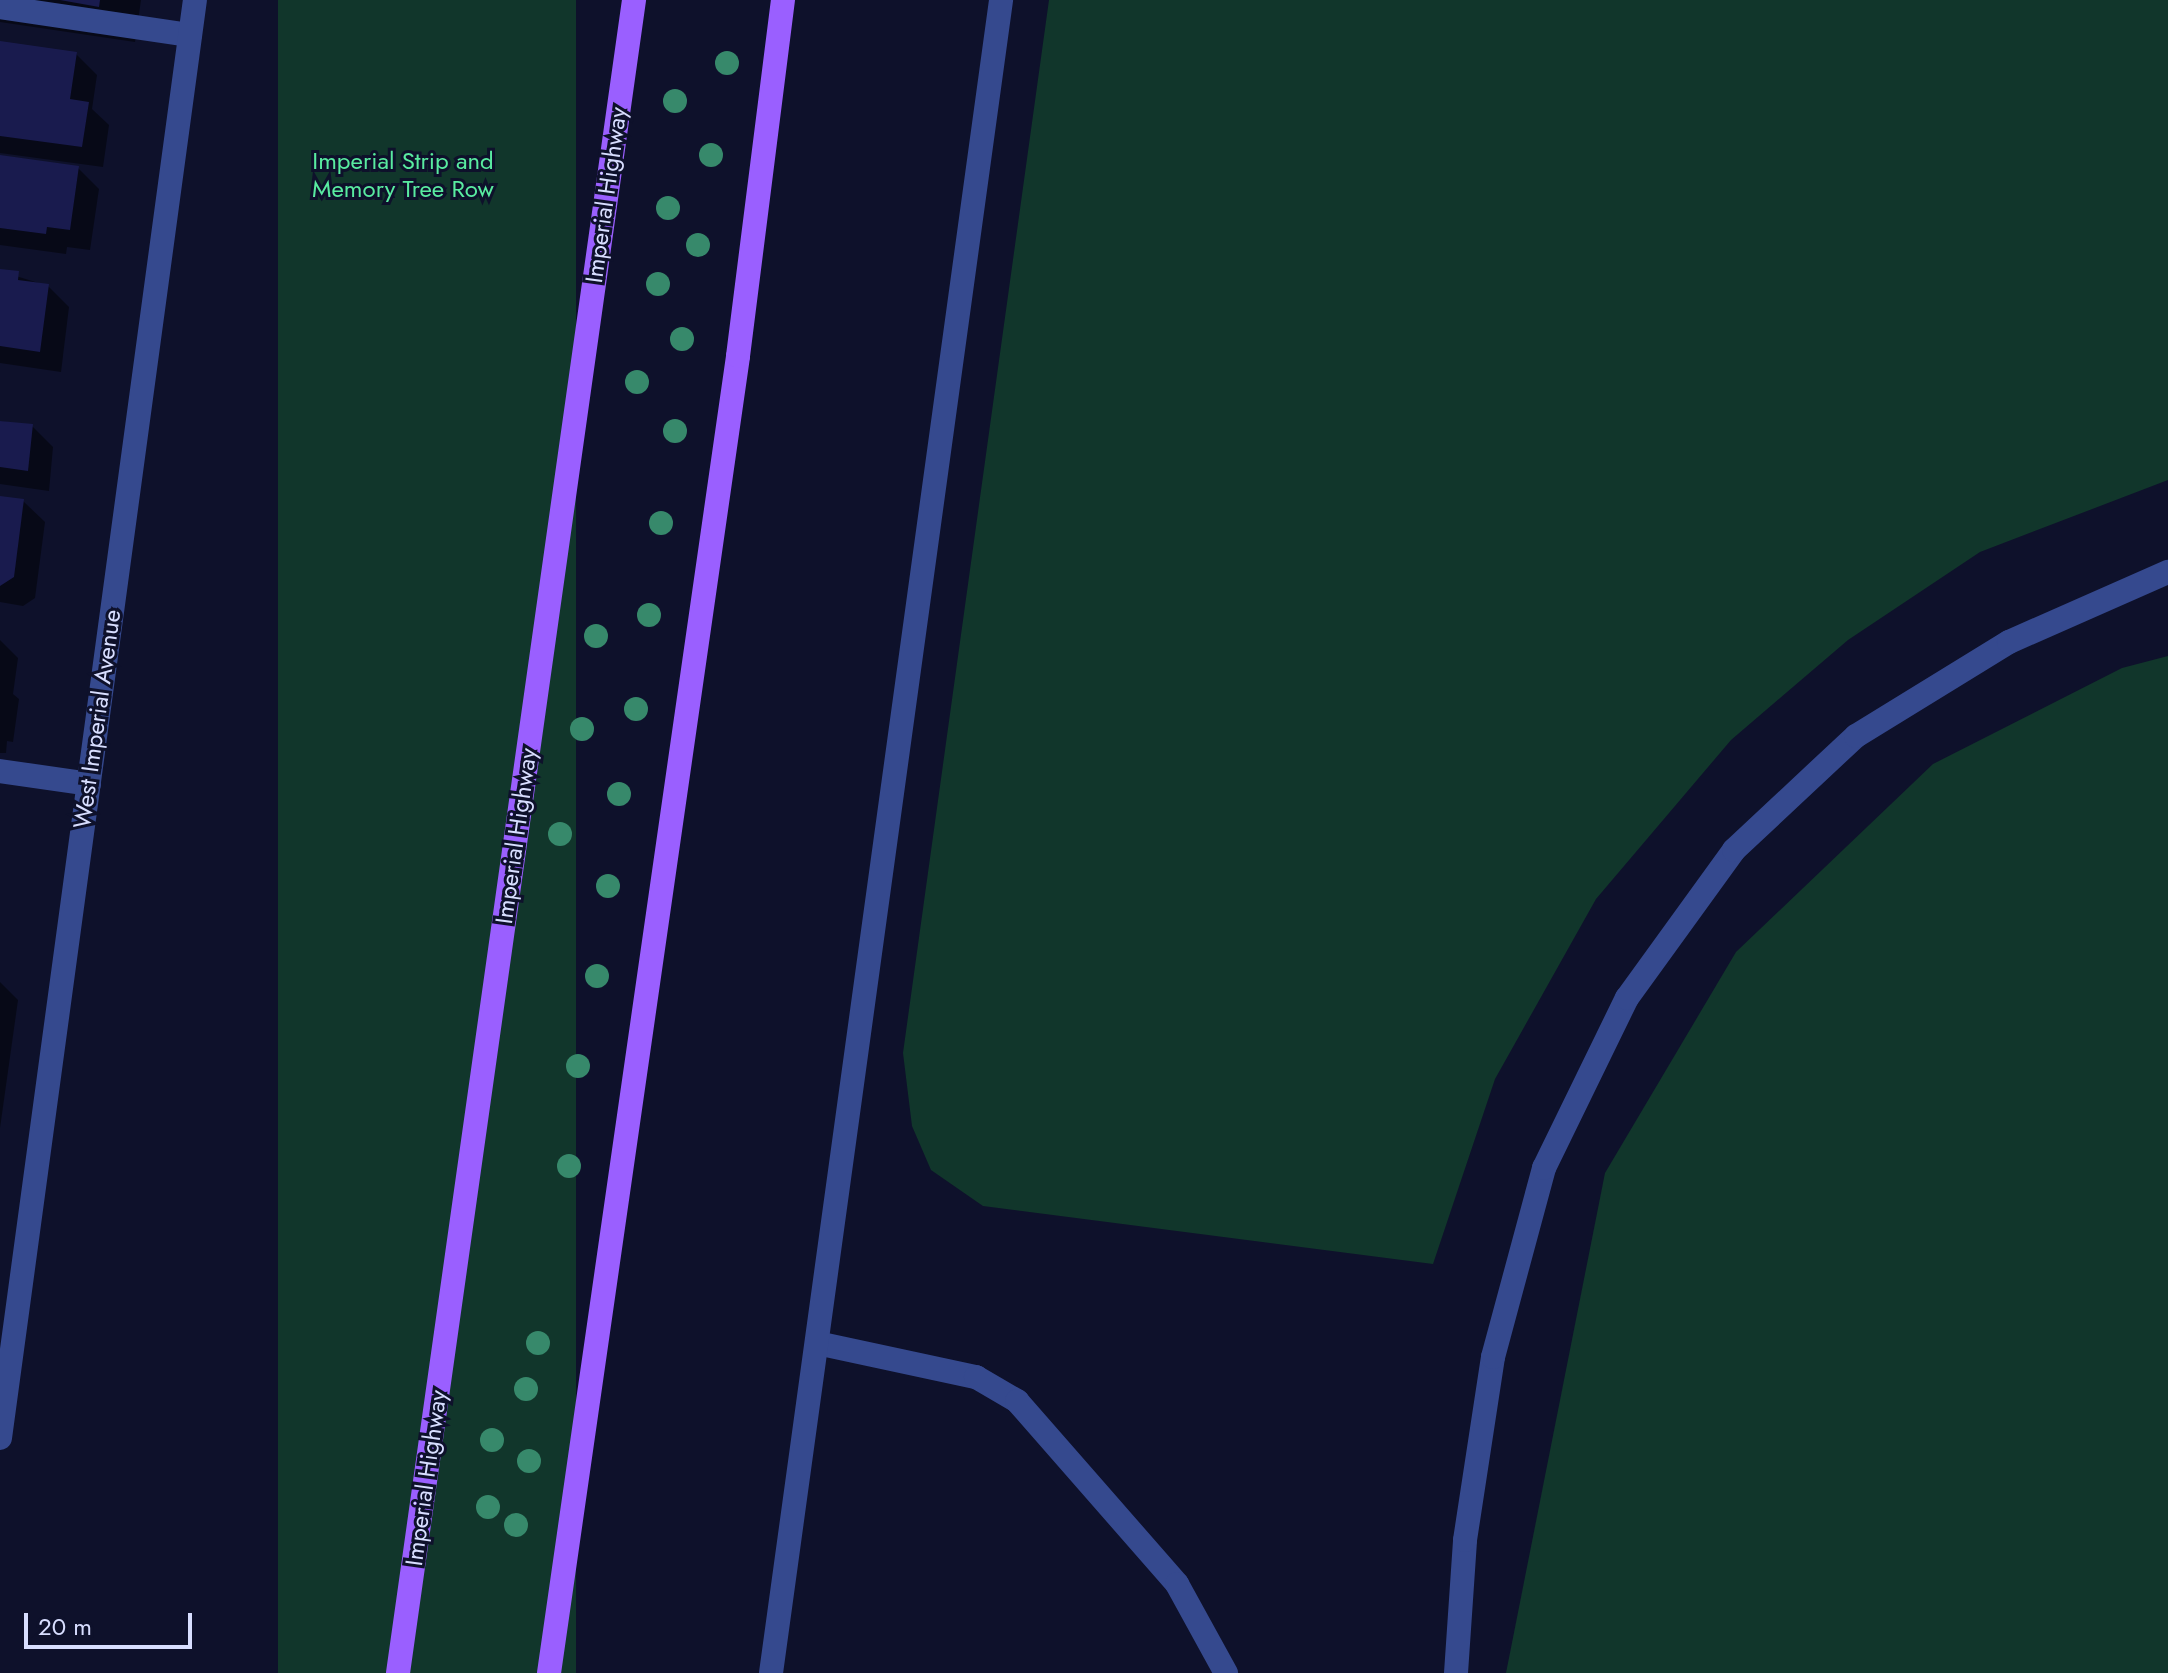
<!DOCTYPE html>
<html>
<head>
<meta charset="utf-8">
<style>
  body { margin:0 }
  #map { position:relative; width:2168px; height:1673px; overflow:hidden; background:#0e112b; font-family:Jost,sans-serif }
  div>[style] { position:absolute }
  .green>* { inset:0; background:#11362b; transform-origin:0 0 }
  .shadow>* { inset:0; background:#0007 }
  .building>* { inset:0; background:#191b4e }
  .minor>* { height:24px; margin:-12px; padding:0 12px; transform-origin:12px; border-radius:12px; background:#35498e }
  .major>* { height:24px; margin:-12px; padding:0 12px; transform-origin:12px; border-radius:12px; background:#9a5fff }
  .trees>* { width:24px; height:24px; margin:-12px; border-radius:50%; background:#37896b }
  span { translate:-50% -50%; white-space:nowrap; text-align:center; line-height:1.15; -webkit-text-stroke:6px #0e112b; paint-order:stroke }
  .park-label { font-size:24px; color:#59eba0 }
  .street-label { font-size:24px; color:#d8deff }
  .scale { position:absolute; left:24px; top:1613px; width:168px; height:36px; box-sizing:border-box; border:4px solid #d8deff; border-top:0; padding-left:10px; font-size:24px; line-height:28px; white-space:nowrap; color:#d8deff; -webkit-text-stroke:6px #0e112b; paint-order:stroke }
</style>
</head>
<body>
<div id="map">
  <div class="green">
    <div style="left:278px;top:0;width:298px;height:1688px"></div>
    <div style="clip-path:polygon(1049px 0,2168px 0,2168px 480px,1980px 552px,1848px 640px,1731px 740px,1596px 899px,1495px 1079px,1433px 1264px,983px 1206px,931px 1170px,912px 1126px,903px 1053px)"></div>
    <div style="clip-path:polygon(2168px 656px,2168px 1673px,1506px 1673px,1605px 1173px,1736px 952px,1933px 764px,2122px 668px)"></div>
  </div>
  <div class="shadow">
    <div style="clip-path:polygon(0 0,141px 0,135px 42px,0 22px)"></div>
    <div style="clip-path:polygon(0 43px,76px 54px,97px 75px,92px 109px,109px 125px,103px 167px,0 153px)"></div>
    <div style="clip-path:polygon(0 157px,78px 168px,99px 189px,90px 250px,67px 247px,66px 254px,0 245px)"></div>
    <div style="clip-path:polygon(0 271px,48px 286px,69px 307px,61px 372px,0 363px)"></div>
    <div style="clip-path:polygon(0 421px,32px 426px,53px 447px,49px 491px,0 484px)"></div>
    <div style="clip-path:polygon(0 498px,23px 501px,45px 522px,35px 598px,23px 606px,0 602px)"></div>
    <div style="clip-path:polygon(0 640px,18px 658px,13px 694px,19px 699px,13px 742px,7px 741px,6px 753px,0 753px)"></div>
    <div style="clip-path:polygon(0 982px,18px 1000px,0 1128px)"></div>
  </div>
  <div class="building">
    <div style="clip-path:polygon(60px 0,100px 0,99px 7px)"></div>
    <div style="clip-path:polygon(0 41px,77px 52px,70px 99px,89px 102px,82px 147px,0 136px)"></div>
    <div style="clip-path:polygon(0 155px,79px 166px,70px 230px,47px 227px,46px 234px,0 228px)"></div>
    <div style="clip-path:polygon(0 269px,19px 271px,18px 280px,49px 284px,40px 352px,0 346px)"></div>
    <div style="clip-path:polygon(0 421px,33px 424px,28px 471px,0 467px)"></div>
    <div style="clip-path:polygon(0 496px,24px 499px,14px 577px,0 586px)"></div>
  </div>
  <div class="minor">
    <div style="left:0;top:7px;width:192px;rotate:8.4deg"></div>
    <div style="left:0;top:771px;width:90px;rotate:8.3deg"></div>
    <div style="left:817px;top:1343px;width:163px;rotate:12.1deg"></div>
    <div style="left:976px;top:1377px;width:48px;rotate:30.3deg"></div>
    <div style="left:1017px;top:1401px;width:243px;rotate:48.8deg"></div>
    <div style="left:1177px;top:1584px;width:102px;rotate:61.2deg"></div>
    <div style="left:0;top:1438px;width:1451px;rotate:-82.28deg"></div>
    <div style="left:771px;top:1673px;width:1689px;rotate:-82.17deg"></div>
    <div style="left:1456px;top:1673px;width:133px;rotate:-86.1deg"></div>
    <div style="left:1465px;top:1540px;width:185px;rotate:-81.3deg"></div>
    <div style="left:1493px;top:1357px;width:196px;rotate:-74.9deg"></div>
    <div style="left:1544px;top:1168px;width:189px;rotate:-64deg"></div>
    <div style="left:1627px;top:998px;width:183px;rotate:-54.1deg"></div>
    <div style="left:1734px;top:850px;width:167px;rotate:-43.1deg"></div>
    <div style="left:1856px;top:736px;width:180px;rotate:-31.6deg"></div>
    <div style="left:2009px;top:642px;width:174px;rotate:-23.8deg"></div>
  </div>
  <div class="major">
    <div style="left:398px;top:1673px;width:1690px;rotate:-81.97deg"></div>
    <div style="left:549px;top:1673px;width:1330px;rotate:-81.83deg"></div>
    <div style="left:738px;top:356px;width:359px;rotate:-82.8deg"></div>
  </div>
  <div class="trees">
    <div style="left:727px;top:63px"></div>
    <div style="left:675px;top:101px"></div>
    <div style="left:711px;top:155px"></div>
    <div style="left:668px;top:208px"></div>
    <div style="left:698px;top:245px"></div>
    <div style="left:658px;top:284px"></div>
    <div style="left:682px;top:339px"></div>
    <div style="left:637px;top:382px"></div>
    <div style="left:675px;top:431px"></div>
    <div style="left:661px;top:523px"></div>
    <div style="left:649px;top:615px"></div>
    <div style="left:596px;top:636px"></div>
    <div style="left:636px;top:709px"></div>
    <div style="left:582px;top:729px"></div>
    <div style="left:619px;top:794px"></div>
    <div style="left:560px;top:834px"></div>
    <div style="left:608px;top:886px"></div>
    <div style="left:597px;top:976px"></div>
    <div style="left:578px;top:1066px"></div>
    <div style="left:569px;top:1166px"></div>
    <div style="left:538px;top:1343px"></div>
    <div style="left:526px;top:1389px"></div>
    <div style="left:492px;top:1440px"></div>
    <div style="left:529px;top:1461px"></div>
    <div style="left:488px;top:1507px"></div>
    <div style="left:516px;top:1525px"></div>
  </div>
  <div class="park-label">
    <span style="left:403px;top:175px">Imperial Strip and<br>Memory Tree Row</span>
  </div>
  <div class="street-label">
    <span style="left:606px;top:195px;rotate:-82deg">Imperial Highway</span>
    <span style="left:97px;top:719px;rotate:-82deg">West Imperial Avenue</span>
    <span style="left:516px;top:836px;rotate:-82deg">Imperial Highway</span>
    <span style="left:426px;top:1478px;rotate:-82deg">Imperial Highway</span>
  </div>
  <div class="scale">20 m</div>
</div>
</body>
</html>
